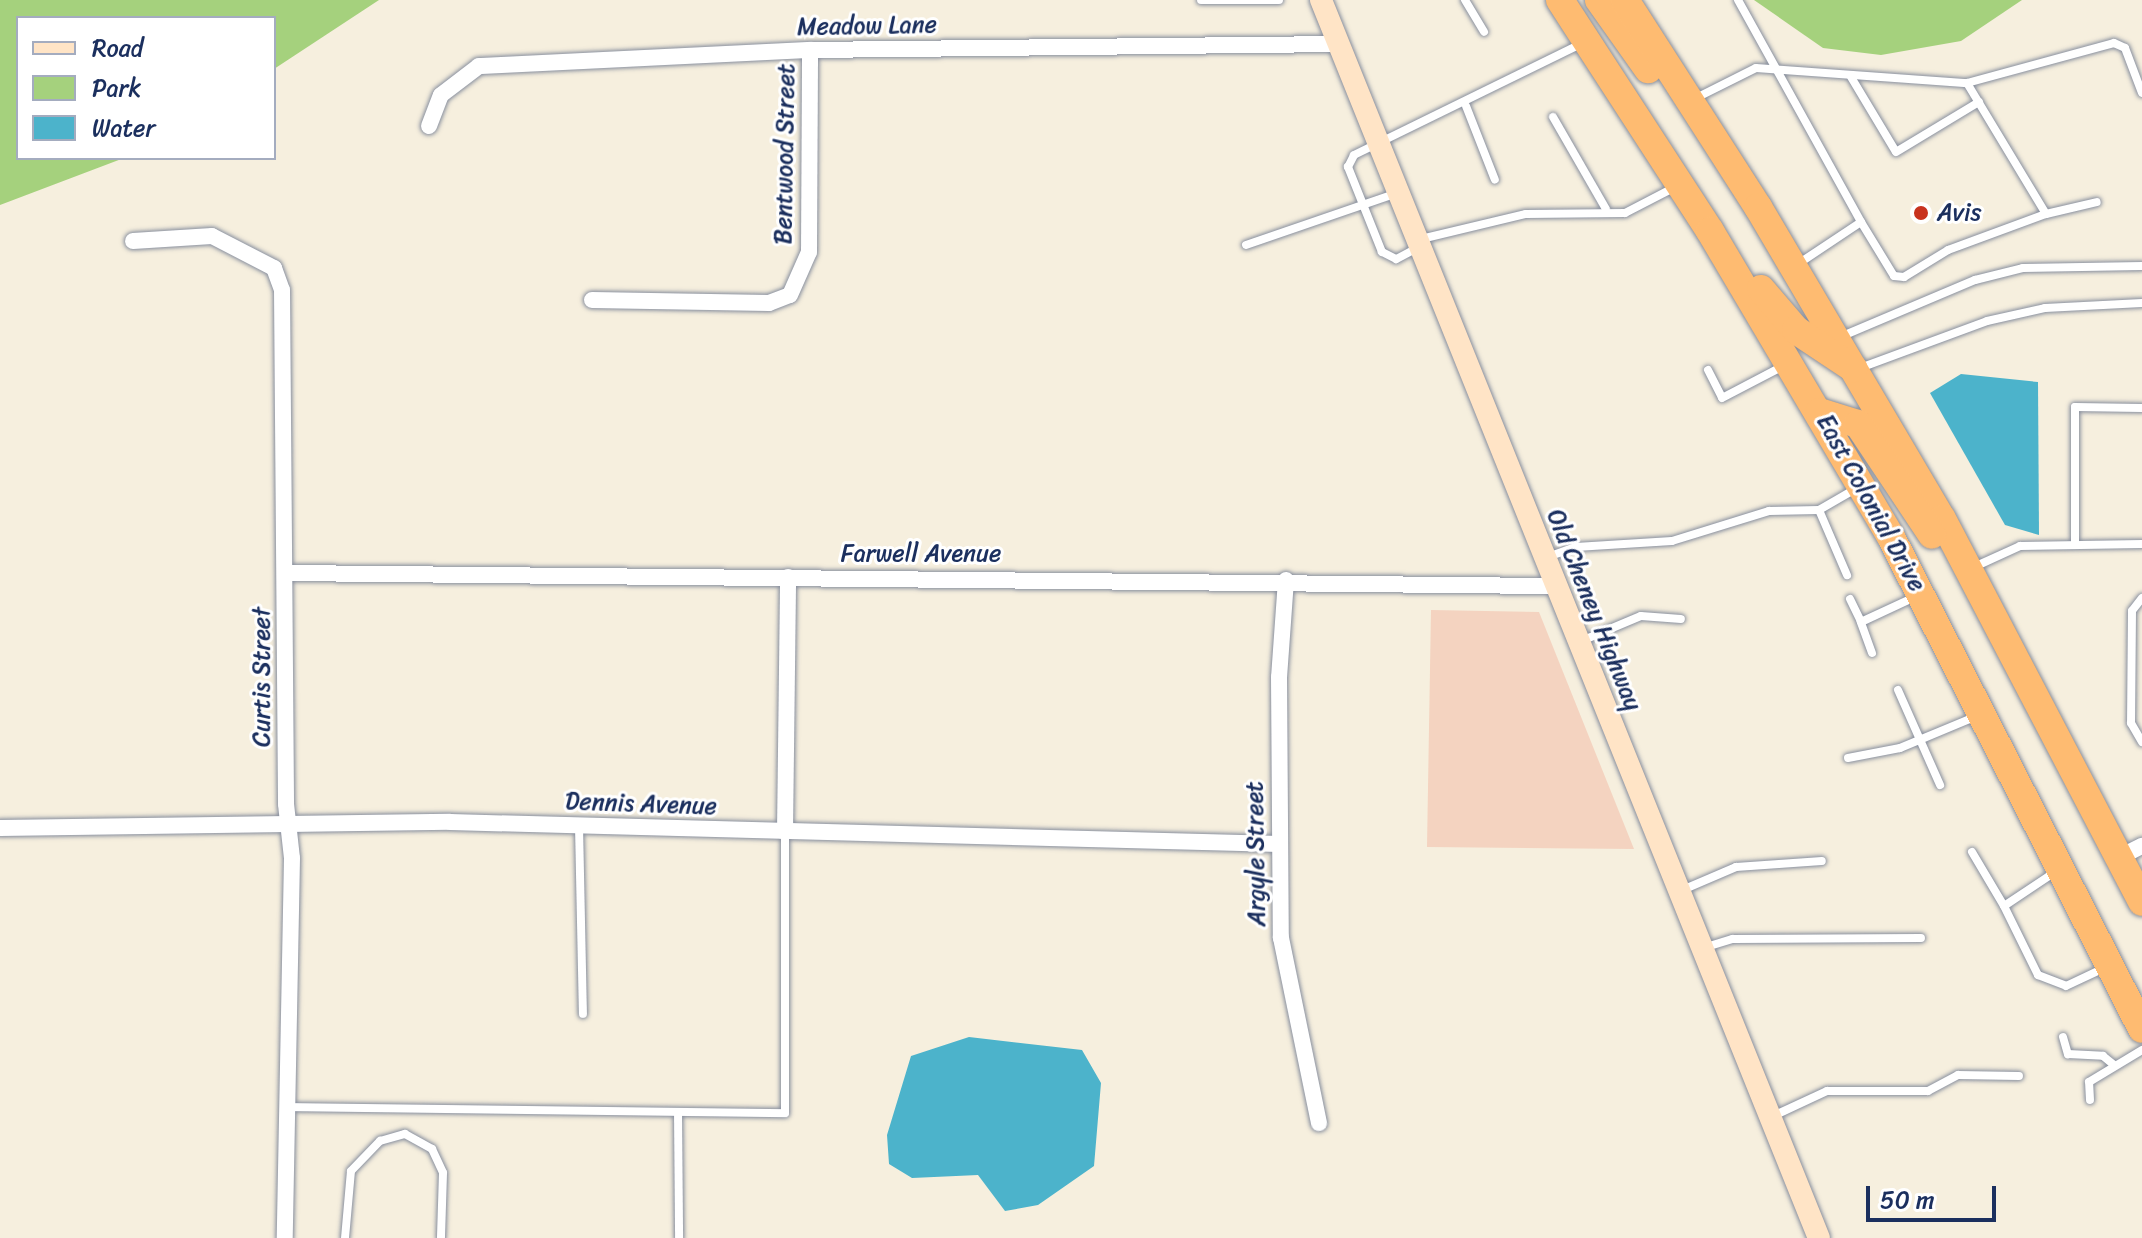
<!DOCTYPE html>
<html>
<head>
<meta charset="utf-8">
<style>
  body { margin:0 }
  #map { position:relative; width:2142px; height:1238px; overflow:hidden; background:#f6efde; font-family:Sriracha,sans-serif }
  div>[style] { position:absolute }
  .built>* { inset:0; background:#f4d3c0 }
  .green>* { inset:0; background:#a5d17d }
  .water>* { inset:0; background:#4cb3cb }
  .roads { filter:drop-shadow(0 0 2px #888f9e) drop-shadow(0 0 2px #888f9e) }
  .lane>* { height:8px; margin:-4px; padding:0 4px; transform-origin:4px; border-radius:4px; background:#fff }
  .street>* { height:16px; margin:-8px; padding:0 8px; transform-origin:8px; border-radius:8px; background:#fff }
  .secondary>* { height:22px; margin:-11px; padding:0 11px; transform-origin:11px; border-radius:11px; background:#ffe4c6 }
  .highway>* { height:28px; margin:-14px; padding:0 14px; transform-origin:14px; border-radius:14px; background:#febb71 }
  .dots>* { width:22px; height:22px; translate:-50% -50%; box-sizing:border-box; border:4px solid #fff; border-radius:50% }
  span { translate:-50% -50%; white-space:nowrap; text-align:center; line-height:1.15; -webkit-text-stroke:6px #fff; paint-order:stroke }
  .street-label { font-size:24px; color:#1b2f5e }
  .poi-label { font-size:24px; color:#1b2f5e }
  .left { translate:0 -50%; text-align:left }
  .legend { position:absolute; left:16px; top:16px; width:260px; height:144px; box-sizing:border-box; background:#fff; border:2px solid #a4acbf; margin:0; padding:10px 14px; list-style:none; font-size:24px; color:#1b2f5e }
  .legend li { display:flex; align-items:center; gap:16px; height:40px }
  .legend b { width:40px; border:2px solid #a4acbf }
  .scale { position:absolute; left:1866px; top:1186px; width:130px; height:36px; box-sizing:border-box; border:4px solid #1b2f5e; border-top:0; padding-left:10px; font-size:24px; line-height:28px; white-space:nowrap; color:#1b2f5e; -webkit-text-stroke:6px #fff; paint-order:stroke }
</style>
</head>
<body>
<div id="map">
  <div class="built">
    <div style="clip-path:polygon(1431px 610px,1539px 612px,1634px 849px,1427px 847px)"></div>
  </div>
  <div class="green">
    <div style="clip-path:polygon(0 0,379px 0,274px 69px,274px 18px,18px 18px,18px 158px,124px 158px,0 205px)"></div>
    <div style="clip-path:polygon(1754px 0,2022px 0,1961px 41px,1881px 55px,1823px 48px)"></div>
  </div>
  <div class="water">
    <div style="clip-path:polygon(1961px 374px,2038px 382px,2039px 535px,2005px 525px,1930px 393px)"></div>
    <div style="clip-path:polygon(969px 1037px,1082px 1050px,1101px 1083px,1094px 1166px,1038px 1205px,1005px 1211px,978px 1175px,912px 1178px,889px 1164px,887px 1135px,911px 1056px)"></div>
  </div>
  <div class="roads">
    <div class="lane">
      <div style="left:1201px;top:0;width:78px"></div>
      <div style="left:1465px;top:0;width:37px;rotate:59deg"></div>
      <div style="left:1738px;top:0;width:254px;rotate:61deg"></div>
      <div style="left:1861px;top:222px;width:76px;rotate:146.3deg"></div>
      <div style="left:1851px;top:77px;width:87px;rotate:59deg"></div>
      <div style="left:1896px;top:152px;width:97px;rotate:-31.1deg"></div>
      <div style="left:1967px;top:83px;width:153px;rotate:58.9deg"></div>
      <div style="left:2046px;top:214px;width:52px;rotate:-13.2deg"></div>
      <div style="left:1694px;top:99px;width:69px;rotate:-26.6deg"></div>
      <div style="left:1756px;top:68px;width:212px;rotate:4.1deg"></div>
      <div style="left:1967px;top:83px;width:152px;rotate:-15.2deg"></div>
      <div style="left:2114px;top:43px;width:12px;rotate:24deg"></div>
      <div style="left:2125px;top:48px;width:48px;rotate:69.3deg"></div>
      <div style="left:1466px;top:106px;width:79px;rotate:68.6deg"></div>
      <div style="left:1553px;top:117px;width:106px;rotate:60.1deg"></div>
      <div style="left:1861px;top:222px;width:63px;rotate:58.6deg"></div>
      <div style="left:1894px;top:276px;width:10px;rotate:6deg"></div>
      <div style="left:1904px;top:277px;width:52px;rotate:-31.5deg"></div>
      <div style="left:1948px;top:250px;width:104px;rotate:-20.2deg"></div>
      <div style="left:1421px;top:239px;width:108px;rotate:-13.4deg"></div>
      <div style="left:1526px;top:214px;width:99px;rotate:-0.6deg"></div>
      <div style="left:1625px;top:213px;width:59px;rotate:-27.4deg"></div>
      <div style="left:1246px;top:245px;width:160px;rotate:-19deg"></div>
      <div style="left:1419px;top:247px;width:26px;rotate:152deg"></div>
      <div style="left:1396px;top:259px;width:16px;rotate:-153deg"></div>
      <div style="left:1382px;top:252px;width:92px;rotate:-111.8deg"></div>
      <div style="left:1348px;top:167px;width:13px;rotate:-63deg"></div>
      <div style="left:1354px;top:155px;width:255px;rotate:-26.1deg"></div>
      <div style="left:1840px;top:337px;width:147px;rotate:-22.9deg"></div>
      <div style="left:1975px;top:280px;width:49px;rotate:-14deg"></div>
      <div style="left:2023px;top:268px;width:119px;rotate:-1deg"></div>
      <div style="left:1860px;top:368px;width:135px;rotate:-20.3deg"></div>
      <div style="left:1987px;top:321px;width:59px;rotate:-12.6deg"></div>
      <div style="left:2045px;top:308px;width:97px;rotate:-3deg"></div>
      <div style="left:1708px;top:370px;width:31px;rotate:63deg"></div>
      <div style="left:1722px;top:398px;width:71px;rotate:-27.6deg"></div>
      <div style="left:1819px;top:510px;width:71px;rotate:66.7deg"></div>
      <div style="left:2075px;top:542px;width:135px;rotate:-90deg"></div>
      <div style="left:2075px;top:407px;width:67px;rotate:0.9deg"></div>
      <div style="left:1545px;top:558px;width:33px;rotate:-20deg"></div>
      <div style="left:1576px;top:547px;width:96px;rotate:-3.6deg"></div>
      <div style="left:1672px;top:541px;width:102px;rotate:-17.2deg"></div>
      <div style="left:1769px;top:511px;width:50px;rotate:-1.1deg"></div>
      <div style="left:1819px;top:510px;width:44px;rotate:-30.1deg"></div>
      <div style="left:1974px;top:567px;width:51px;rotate:-24.5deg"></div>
      <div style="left:2020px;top:546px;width:122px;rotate:-0.9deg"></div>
      <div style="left:2142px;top:598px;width:16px;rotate:128deg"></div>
      <div style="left:2132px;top:611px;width:112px;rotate:90.5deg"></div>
      <div style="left:2131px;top:723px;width:22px;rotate:60deg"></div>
      <div style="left:1850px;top:599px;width:25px;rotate:64deg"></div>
      <div style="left:1579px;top:642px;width:67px;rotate:-22.8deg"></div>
      <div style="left:1641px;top:616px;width:40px;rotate:4.3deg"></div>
      <div style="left:1872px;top:653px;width:33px;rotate:-110deg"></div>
      <div style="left:1861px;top:622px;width:62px;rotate:-24.9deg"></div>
      <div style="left:1898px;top:690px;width:104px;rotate:66.1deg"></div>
      <div style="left:1848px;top:758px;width:53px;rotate:-10.9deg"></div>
      <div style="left:1900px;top:748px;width:83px;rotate:-22.6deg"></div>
      <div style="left:579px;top:826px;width:188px;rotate:88.8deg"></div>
      <div style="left:1972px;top:852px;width:63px;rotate:59.3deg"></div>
      <div style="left:2055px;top:872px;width:61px;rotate:146.3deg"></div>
      <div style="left:2004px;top:906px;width:77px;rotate:63.8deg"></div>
      <div style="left:2038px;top:975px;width:30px;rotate:21deg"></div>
      <div style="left:2066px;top:986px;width:42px;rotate:-25.3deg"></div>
      <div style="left:1680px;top:891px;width:61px;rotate:-23.2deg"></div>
      <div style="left:1736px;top:867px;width:86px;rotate:-4deg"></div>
      <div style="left:1703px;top:948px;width:31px;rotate:-17deg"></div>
      <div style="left:1733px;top:939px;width:188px;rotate:-0.3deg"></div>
      <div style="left:2063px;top:1037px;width:18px;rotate:74deg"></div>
      <div style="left:2068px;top:1054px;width:35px;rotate:3deg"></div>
      <div style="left:2103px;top:1056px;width:14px;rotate:39deg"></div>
      <div style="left:2090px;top:1100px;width:18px;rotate:-93deg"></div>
      <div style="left:2089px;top:1082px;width:62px;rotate:-31.1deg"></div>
      <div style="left:287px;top:1107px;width:498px;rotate:0.7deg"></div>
      <div style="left:785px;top:1113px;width:281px;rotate:-90deg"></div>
      <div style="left:678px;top:1112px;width:126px;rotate:89.5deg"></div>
      <div style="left:1771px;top:1117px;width:62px;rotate:-24.9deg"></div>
      <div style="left:1827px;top:1091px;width:101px"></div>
      <div style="left:1928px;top:1091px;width:34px;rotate:-28deg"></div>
      <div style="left:1958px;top:1075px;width:61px;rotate:0.9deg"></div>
      <div style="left:345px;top:1238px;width:67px;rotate:-84.9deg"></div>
      <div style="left:351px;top:1171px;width:42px;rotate:-46deg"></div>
      <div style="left:380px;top:1141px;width:26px;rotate:-16deg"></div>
      <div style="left:405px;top:1134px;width:31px;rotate:29deg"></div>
      <div style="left:432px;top:1149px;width:26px;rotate:65deg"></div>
      <div style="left:443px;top:1173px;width:65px;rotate:91.8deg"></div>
    </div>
    <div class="street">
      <div style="left:429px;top:126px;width:33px;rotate:-69deg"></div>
      <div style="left:441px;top:95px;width:48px;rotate:-37.3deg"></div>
      <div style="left:479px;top:66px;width:331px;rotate:-2.8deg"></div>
      <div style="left:810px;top:50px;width:527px;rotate:-0.65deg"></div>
      <div style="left:133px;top:241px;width:79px;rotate:-3.6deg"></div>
      <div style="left:212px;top:236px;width:70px;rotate:27.3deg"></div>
      <div style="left:274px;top:268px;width:23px;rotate:70deg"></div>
      <div style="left:282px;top:290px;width:514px;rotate:89.55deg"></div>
      <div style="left:286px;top:804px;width:54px;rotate:83.7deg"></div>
      <div style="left:292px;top:858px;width:380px;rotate:91.1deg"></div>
      <div style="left:592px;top:300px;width:177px;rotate:1deg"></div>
      <div style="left:769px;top:303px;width:22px;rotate:-21deg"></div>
      <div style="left:790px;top:295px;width:47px;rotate:-66.2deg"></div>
      <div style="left:809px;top:252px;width:202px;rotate:-89.7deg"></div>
      <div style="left:286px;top:573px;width:1270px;rotate:0.59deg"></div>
      <div style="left:1286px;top:580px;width:97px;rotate:94.1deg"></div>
      <div style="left:1279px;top:677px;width:261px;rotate:89.6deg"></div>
      <div style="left:1281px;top:938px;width:189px;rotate:78.4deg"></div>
      <div style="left:0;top:828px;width:450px;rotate:-0.8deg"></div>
      <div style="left:450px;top:822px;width:830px;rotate:1.52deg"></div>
      <div style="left:785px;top:832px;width:255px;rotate:-89.3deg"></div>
      <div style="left:2120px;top:857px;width:25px;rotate:-27deg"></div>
    </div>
    <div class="secondary">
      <div style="left:1321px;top:0;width:1334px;rotate:68.09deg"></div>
    </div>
    <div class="highway">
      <div style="left:1560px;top:0;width:275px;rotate:57deg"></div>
      <div style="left:1710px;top:231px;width:356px;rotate:59.4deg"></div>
      <div style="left:1891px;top:537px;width:552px;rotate:62.97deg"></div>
      <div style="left:1599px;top:0;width:85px;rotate:54.6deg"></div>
      <div style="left:1625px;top:0;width:246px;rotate:57.3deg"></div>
      <div style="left:1758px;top:207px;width:362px;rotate:59.5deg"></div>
      <div style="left:1942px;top:519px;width:432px;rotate:62.4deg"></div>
      <div style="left:1761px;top:289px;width:54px;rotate:49.5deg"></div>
      <div style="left:1796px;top:330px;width:69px;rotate:33.7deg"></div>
      <div style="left:1819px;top:412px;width:41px;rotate:17.1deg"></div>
      <div style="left:1858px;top:424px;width:133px;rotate:56.3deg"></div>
    </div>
  </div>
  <div class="dots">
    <div style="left:1921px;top:213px;background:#c8321e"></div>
  </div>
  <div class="street-label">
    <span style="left:867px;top:26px;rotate:-1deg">Meadow Lane</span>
    <span style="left:785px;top:154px;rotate:-89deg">Bentwood Street</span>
    <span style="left:1871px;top:503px;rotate:61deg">East Colonial Drive</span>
    <span style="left:921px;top:554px">Farwell Avenue</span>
    <span style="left:1594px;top:610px;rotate:68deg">Old Cheney Highway</span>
    <span style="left:262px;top:677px;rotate:-90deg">Curtis Street</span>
    <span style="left:641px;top:804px;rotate:2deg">Dennis Avenue</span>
    <span style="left:1256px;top:854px;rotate:-91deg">Argyle Street</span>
  </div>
  <div class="poi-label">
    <span class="left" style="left:1937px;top:213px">Avis</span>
  </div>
  <ul class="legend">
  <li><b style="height:10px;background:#ffe4c6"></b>Road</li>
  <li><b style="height:22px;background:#a5d17d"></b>Park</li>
  <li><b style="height:22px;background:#4cb3cb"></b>Water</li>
  </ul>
  <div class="scale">50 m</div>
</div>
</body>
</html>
